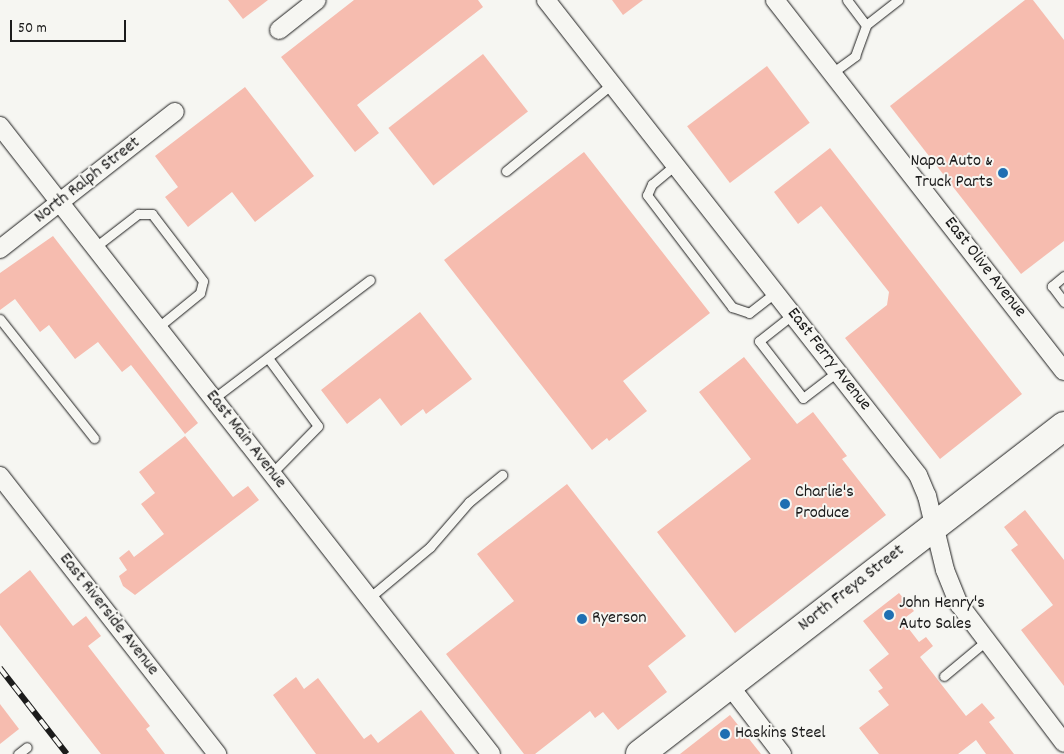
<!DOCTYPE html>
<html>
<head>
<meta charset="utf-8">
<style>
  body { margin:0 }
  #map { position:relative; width:1064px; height:754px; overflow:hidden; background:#f6f6f2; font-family:Dekko,sans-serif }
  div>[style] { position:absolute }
  .building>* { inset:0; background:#f6bcaf; transform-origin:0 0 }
  .roads { filter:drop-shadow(0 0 1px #1c1c1c) drop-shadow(0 0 1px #1c1c1c) }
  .lane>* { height:9px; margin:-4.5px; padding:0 4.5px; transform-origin:4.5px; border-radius:4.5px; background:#f6f6f2 }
  .street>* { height:18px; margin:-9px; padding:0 9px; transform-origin:9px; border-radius:9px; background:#f6f6f2 }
  .primary>* { height:28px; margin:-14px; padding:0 14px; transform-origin:14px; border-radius:14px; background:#f6f6f2 }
  .rail>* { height:5.5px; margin-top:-2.75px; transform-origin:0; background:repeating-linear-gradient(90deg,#f6f6f2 0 11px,#1c1c1c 0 22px); box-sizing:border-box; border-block:1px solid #1c1c1c }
  .dots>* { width:14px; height:14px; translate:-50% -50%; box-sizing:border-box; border:2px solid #f6f6f2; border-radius:50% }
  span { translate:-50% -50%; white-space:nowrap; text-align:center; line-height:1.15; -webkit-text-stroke:4px #f6f6f2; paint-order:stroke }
  .poi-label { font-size:18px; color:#1c1c1c }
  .right { translate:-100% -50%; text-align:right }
  .left { translate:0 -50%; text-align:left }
  .street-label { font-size:18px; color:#1c1c1c }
  .scale { position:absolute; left:10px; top:20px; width:116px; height:22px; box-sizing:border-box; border:2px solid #1c1c1c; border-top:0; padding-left:6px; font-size:15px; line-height:18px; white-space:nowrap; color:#1c1c1c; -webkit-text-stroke:4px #f6f6f2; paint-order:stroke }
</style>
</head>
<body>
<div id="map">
  <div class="building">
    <div style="clip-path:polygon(228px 0,268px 0,243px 19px)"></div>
    <div style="clip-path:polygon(354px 0,478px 0,483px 7px,357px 105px,379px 133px,355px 152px,281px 57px)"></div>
    <div style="clip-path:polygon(612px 0,643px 0,623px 15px)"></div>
    <div style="clip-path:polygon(1025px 0,1033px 0,1064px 40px,1064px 241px,1021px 274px,890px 106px)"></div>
    <div style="left:483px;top:54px;width:73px;height:120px;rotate:52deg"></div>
    <div style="left:767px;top:66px;width:71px;height:100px;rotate:53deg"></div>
    <div style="clip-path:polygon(245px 87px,314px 176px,255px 222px,232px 192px,188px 227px,165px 197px,178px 187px,155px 156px)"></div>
    <div style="clip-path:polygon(830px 148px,1022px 394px,940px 459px,845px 338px,887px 305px,889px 292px,821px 206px,798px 224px,774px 192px)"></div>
    <div style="clip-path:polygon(584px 152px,710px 313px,623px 381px,647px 411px,609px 441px,607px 438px,592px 450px,444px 260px)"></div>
    <div style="clip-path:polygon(53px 236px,198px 423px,185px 434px,131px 365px,122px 372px,98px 342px,75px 359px,49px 325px,40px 332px,15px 299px,0 310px,0 273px)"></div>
    <div style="clip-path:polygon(420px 312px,472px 379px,426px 414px,423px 409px,401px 426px,380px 398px,347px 424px,321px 390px)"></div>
    <div style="clip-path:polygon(744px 357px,797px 424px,813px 412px,847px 456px,842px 459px,886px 515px,735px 633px,657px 532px,751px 459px,699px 392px)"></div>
    <div style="clip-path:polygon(185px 436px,233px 497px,248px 486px,259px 500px,135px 595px,123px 586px,119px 576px,127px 570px,119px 558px,129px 550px,134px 557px,164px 534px,141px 504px,155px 493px,139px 472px)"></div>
    <div style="clip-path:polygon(567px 484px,686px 636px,648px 666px,667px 692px,618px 730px,603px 712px,595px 718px,590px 711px,535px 754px,524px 754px,446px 654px,514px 601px,477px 554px)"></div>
    <div style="clip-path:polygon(1025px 510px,1064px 560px,1064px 686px,1021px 630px,1053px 605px,1011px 550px,1018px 545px,1004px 527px)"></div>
    <div style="clip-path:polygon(30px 570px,73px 626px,86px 616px,101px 636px,88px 646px,150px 726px,146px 729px,165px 754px,101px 754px,0 625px,0 594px)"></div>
    <div style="clip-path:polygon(899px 593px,914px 611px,902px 620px,919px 642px,926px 637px,933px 646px,920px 657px,966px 716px,982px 703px,995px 718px,989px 722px,1014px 754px,986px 754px,976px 740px,958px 754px,879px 754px,859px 728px,889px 705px,878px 691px,883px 688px,869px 670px,889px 654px,863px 621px)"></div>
    <div style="clip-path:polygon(296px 677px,304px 689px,318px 678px,364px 739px,371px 734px,378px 743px,421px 710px,455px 754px,316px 754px,273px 695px)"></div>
    <div style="clip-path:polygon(0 704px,19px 729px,0 744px)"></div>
    <div style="clip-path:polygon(730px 715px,761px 754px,680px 754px)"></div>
  </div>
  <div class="roads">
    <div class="lane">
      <div style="left:847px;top:0;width:31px;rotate:53deg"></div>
      <div style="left:832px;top:73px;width:29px;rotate:-36deg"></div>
      <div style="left:855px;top:56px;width:33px;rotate:-70deg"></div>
      <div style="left:866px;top:25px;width:41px;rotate:-38deg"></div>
      <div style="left:675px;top:165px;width:30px;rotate:140deg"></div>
      <div style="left:652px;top:184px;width:12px;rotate:114deg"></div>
      <div style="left:647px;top:195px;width:141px;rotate:52.8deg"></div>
      <div style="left:732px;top:307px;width:18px;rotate:19deg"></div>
      <div style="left:749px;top:313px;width:33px;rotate:-38deg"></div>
      <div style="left:506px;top:171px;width:137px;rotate:-39.4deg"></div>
      <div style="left:94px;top:248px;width:56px;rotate:-37.7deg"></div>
      <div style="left:138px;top:214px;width:14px"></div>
      <div style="left:152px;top:214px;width:84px;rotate:52.7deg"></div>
      <div style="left:203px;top:281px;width:12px;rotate:104deg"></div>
      <div style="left:200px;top:293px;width:55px;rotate:140.9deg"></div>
      <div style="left:1064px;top:276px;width:16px;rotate:140deg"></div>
      <div style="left:1052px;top:286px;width:20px;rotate:53deg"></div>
      <div style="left:792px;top:315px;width:42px;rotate:141.8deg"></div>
      <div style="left:759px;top:341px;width:72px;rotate:52.3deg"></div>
      <div style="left:803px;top:398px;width:43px;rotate:-37.4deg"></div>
      <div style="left:0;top:319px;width:152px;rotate:51.7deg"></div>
      <div style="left:268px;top:358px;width:84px;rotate:53.7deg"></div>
      <div style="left:318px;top:426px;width:67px;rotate:134.4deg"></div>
      <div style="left:213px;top:399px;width:197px;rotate:-37.2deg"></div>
      <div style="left:369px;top:598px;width:80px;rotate:-39.9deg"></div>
      <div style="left:430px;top:547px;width:60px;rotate:-49.1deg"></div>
      <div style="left:469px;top:502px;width:43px;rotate:-39.3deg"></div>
      <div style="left:944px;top:676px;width:55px;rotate:-39.8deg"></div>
      <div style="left:18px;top:754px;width:11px;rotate:-38deg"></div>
    </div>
    <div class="street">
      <div style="left:546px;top:0;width:603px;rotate:51.93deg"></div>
      <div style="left:918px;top:475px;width:23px;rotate:67deg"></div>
      <div style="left:927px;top:496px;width:76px;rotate:76.3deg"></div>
      <div style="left:945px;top:570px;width:37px;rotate:68deg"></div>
      <div style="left:959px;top:604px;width:174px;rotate:52.9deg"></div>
      <div style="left:775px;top:0;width:470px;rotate:52.1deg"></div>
      <div style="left:279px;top:30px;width:48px;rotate:-38.3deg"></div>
      <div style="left:0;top:126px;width:797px;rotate:51.98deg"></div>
      <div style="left:0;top:249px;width:222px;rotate:-38.1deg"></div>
      <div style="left:0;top:476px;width:353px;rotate:52deg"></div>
      <div style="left:729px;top:685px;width:87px;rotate:52.5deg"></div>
    </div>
    <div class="primary">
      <div style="left:640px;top:754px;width:536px;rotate:-37.72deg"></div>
    </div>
  </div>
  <div class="rail">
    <div style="left:0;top:668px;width:109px;rotate:52.1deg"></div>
  </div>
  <div class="dots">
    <div style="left:1003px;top:173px;background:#1f6fb2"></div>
    <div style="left:785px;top:504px;background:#1f6fb2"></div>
    <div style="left:889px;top:615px;background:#1f6fb2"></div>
    <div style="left:582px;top:619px;background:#1f6fb2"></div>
    <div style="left:725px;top:734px;background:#1f6fb2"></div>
  </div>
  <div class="poi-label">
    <span class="right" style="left:993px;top:173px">Napa Auto &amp;<br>Truck Parts</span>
    <span class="left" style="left:795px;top:504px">Charlie's<br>Produce</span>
    <span class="left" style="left:899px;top:615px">John Henry's<br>Auto Sales</span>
    <span class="left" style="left:592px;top:619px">Ryerson</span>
    <span class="left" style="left:735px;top:734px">Haskins Steel</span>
  </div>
  <div class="street-label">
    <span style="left:88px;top:181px;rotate:-38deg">North Ralph Street</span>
    <span style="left:984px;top:268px;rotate:52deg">East Olive Avenue</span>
    <span style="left:828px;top:360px;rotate:52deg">East Ferry Avenue</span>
    <span style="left:245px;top:440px;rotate:52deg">East Main Avenue</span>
    <span style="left:852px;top:589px;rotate:-38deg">North Freya Street</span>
    <span style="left:108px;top:615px;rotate:52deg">East Riverside Avenue</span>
  </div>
  <div class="scale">50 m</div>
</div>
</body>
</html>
